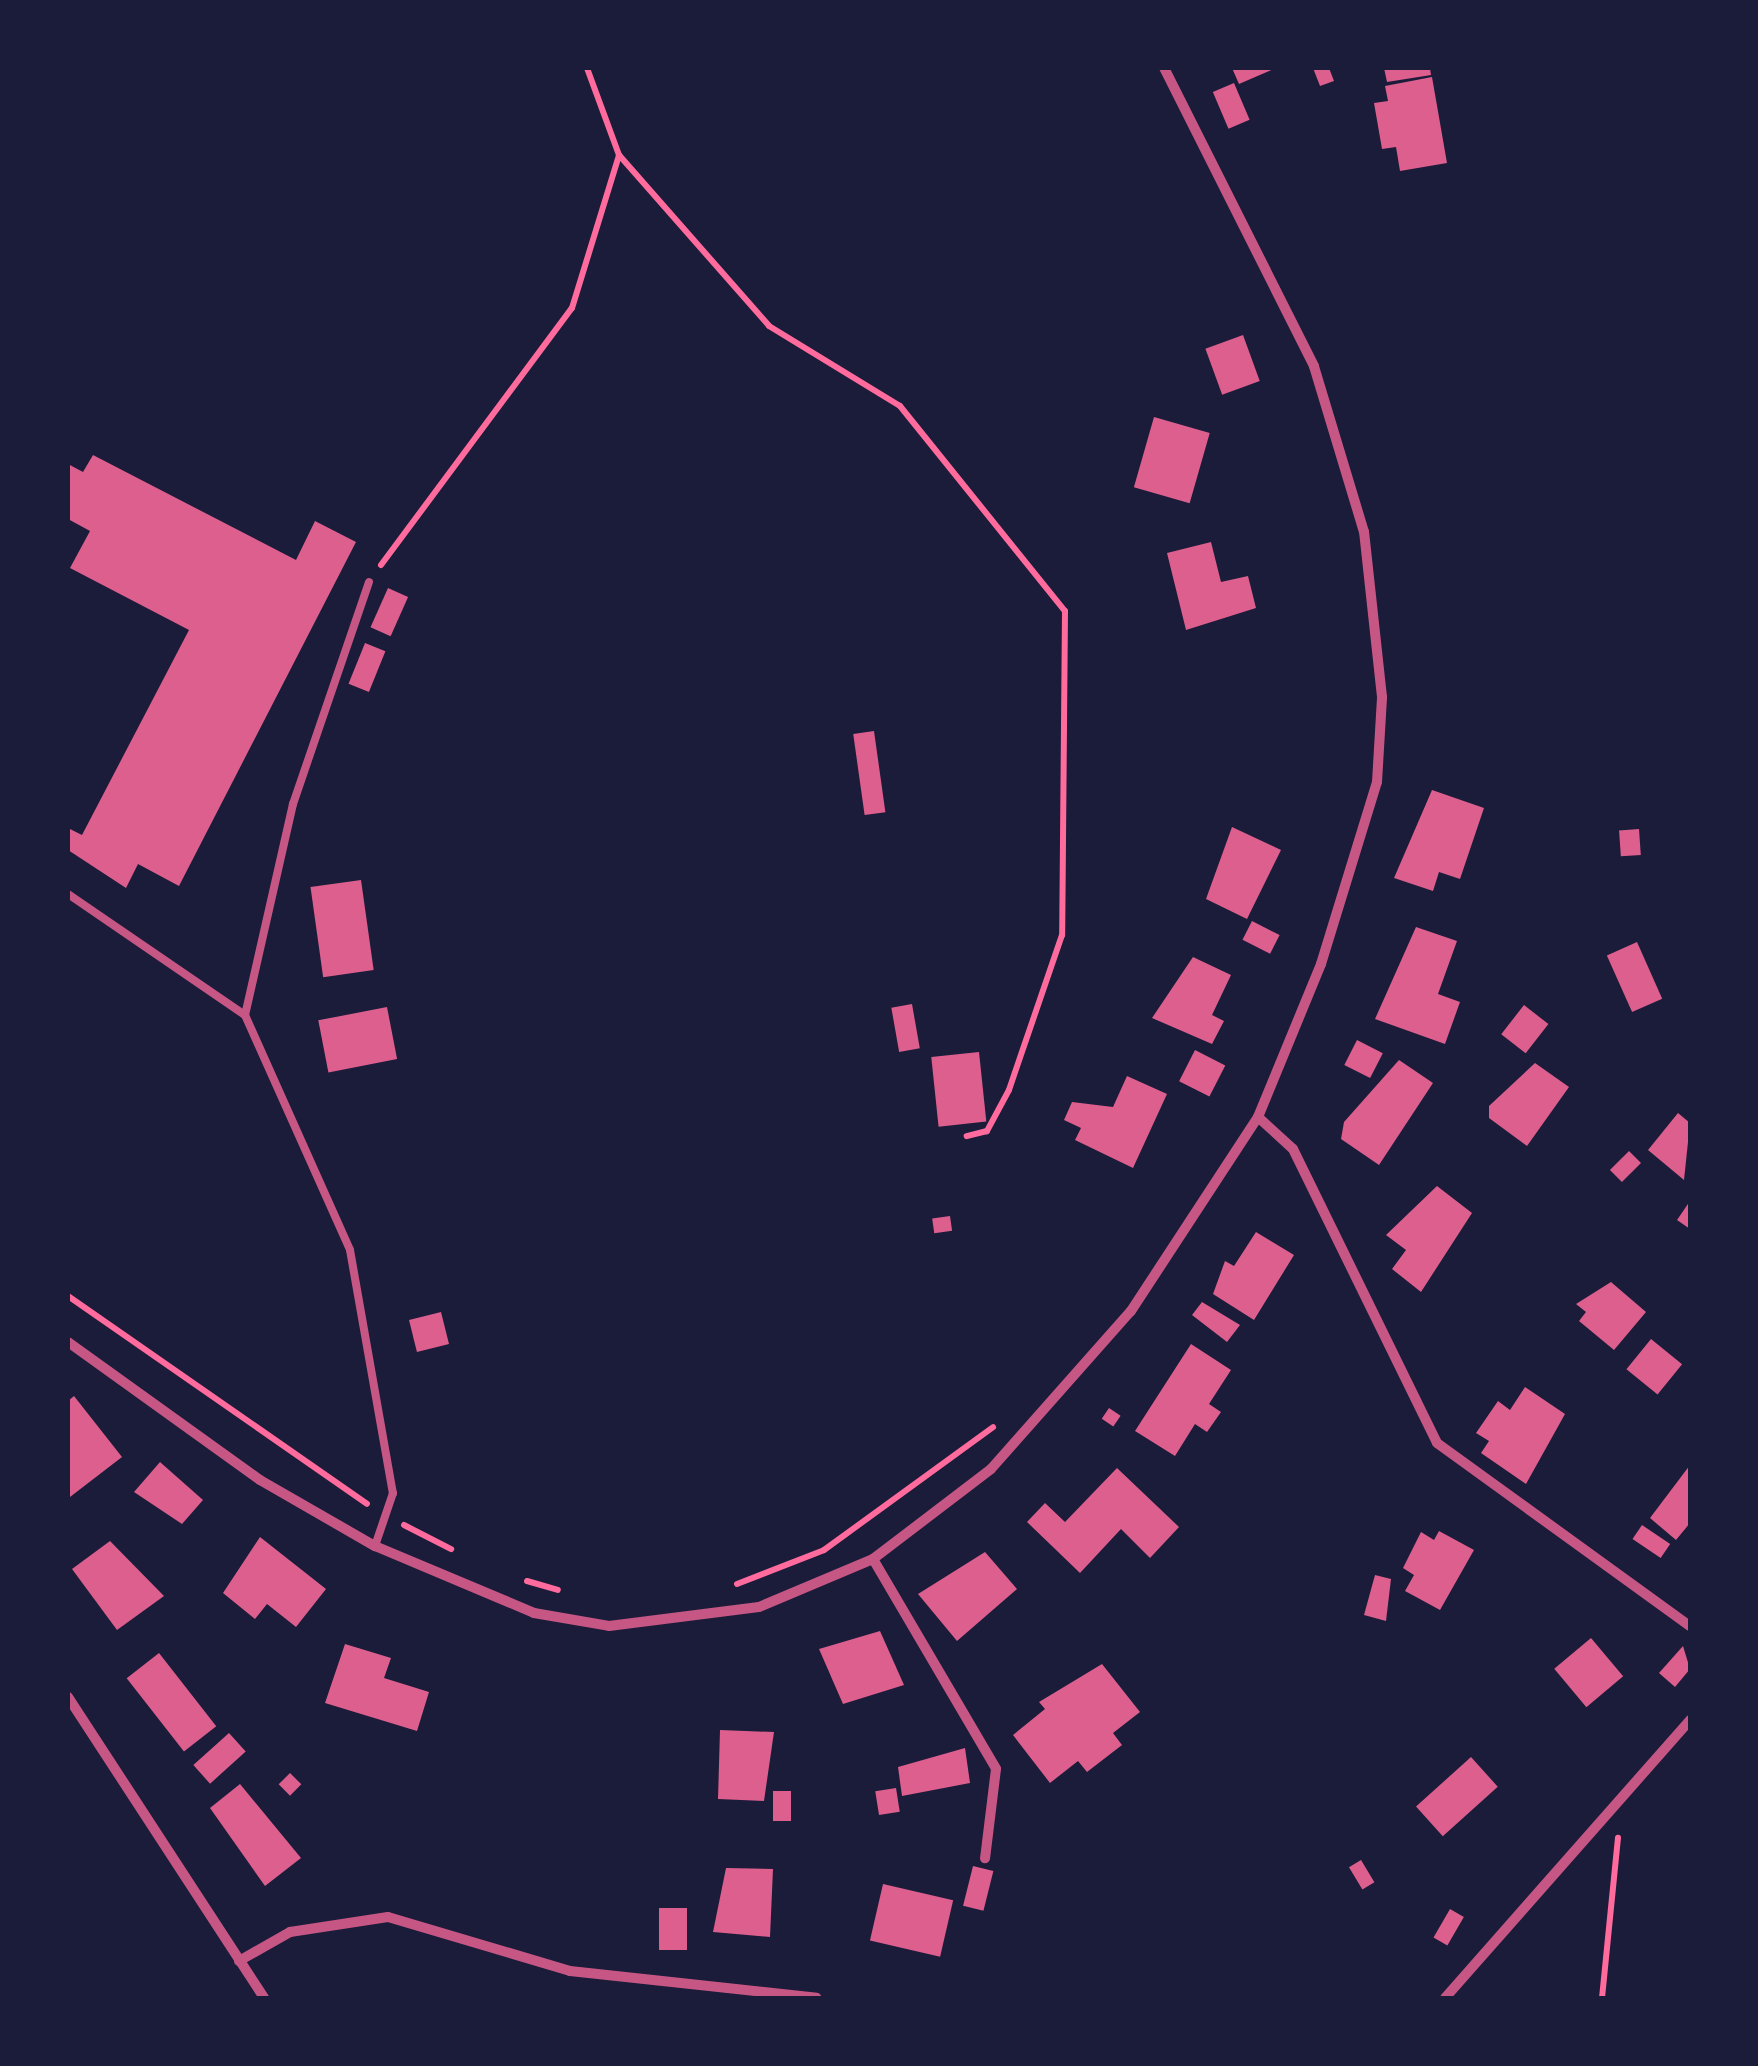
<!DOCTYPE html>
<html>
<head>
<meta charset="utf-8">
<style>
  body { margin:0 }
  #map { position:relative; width:1758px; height:2066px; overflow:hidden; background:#1b1b3a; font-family:"DejaVu Sans",sans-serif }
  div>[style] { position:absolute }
  .building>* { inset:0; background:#dd5f8e; transform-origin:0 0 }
  .path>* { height:6px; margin:-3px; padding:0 3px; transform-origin:3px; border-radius:3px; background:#ff6b9d }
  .service>* { height:8px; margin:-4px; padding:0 4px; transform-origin:4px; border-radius:4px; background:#c65784 }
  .minor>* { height:10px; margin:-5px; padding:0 5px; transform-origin:5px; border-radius:5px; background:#c65784 }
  span { translate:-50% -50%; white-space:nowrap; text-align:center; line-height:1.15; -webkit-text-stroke:8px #1b1b3a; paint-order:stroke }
  .frame { position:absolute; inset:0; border:70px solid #1b1b3a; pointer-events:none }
</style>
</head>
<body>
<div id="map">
  <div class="building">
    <div style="clip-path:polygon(1232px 68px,1276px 68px,1239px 84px)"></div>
    <div style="clip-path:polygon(1313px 68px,1329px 68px,1334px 81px,1320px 86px)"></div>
    <div style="clip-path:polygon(1384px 68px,1430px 68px,1431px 75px,1387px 82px)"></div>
    <div style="clip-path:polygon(1432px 77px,1447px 163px,1400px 171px,1396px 147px,1382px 149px,1374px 103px,1388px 101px,1385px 86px)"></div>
    <div style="left:1234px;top:83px;width:40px;height:23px;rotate:67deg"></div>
    <div style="left:1243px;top:335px;width:49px;height:40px;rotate:70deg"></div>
    <div style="left:1154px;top:417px;width:58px;height:73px;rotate:16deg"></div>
    <div style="clip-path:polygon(93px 455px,296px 560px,315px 521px,356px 542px,179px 886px,138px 864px,126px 888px,68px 850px,68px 828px,82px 835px,189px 630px,70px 568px,90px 531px,68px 519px,68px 464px,83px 472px)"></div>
    <div style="clip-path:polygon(1211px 542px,1221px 582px,1248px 576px,1256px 608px,1186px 630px,1167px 553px)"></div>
    <div style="left:388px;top:588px;width:22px;height:43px;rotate:24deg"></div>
    <div style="left:365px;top:643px;width:22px;height:44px;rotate:22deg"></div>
    <div style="left:874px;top:731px;width:82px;height:21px;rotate:82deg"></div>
    <div style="clip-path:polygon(1432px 790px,1484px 808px,1460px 879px,1439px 872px,1433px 891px,1394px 878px)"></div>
    <div style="clip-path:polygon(1232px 827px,1281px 850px,1247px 919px,1206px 899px)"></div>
    <div style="left:1639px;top:829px;width:26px;height:20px;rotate:86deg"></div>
    <div style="left:361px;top:880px;width:91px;height:51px;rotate:82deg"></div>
    <div style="left:1252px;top:921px;width:31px;height:21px;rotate:27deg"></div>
    <div style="clip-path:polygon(1416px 927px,1457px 941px,1438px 994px,1460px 1002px,1445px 1044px,1375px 1019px)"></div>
    <div style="left:1637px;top:942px;width:62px;height:33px;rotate:66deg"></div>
    <div style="clip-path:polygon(1193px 957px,1231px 975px,1212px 1015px,1224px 1021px,1212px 1044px,1152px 1018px)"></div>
    <div style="left:912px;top:1004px;width:45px;height:21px;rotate:80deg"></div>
    <div style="left:1524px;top:1005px;width:31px;height:37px;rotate:38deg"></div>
    <div style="left:387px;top:1007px;width:53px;height:70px;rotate:79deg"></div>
    <div style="left:1357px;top:1040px;width:29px;height:28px;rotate:27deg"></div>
    <div style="left:1195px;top:1050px;width:34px;height:35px;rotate:27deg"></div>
    <div style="left:979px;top:1052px;width:70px;height:48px;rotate:84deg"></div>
    <div style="clip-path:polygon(1399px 1060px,1433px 1083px,1379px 1165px,1341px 1139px,1344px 1122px)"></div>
    <div style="clip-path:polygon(1535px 1063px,1569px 1087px,1527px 1146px,1489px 1118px,1489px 1106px)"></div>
    <div style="clip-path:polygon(1127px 1076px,1167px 1094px,1133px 1168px,1075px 1140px,1081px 1128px,1064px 1120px,1072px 1102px,1113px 1107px)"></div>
    <div style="clip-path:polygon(1678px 1113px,1690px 1123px,1684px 1180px,1648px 1150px)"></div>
    <div style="left:1629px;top:1151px;width:17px;height:27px;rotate:45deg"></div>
    <div style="clip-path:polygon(1437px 1186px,1472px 1213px,1421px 1292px,1392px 1269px,1406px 1250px,1386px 1235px)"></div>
    <div style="clip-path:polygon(1690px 1201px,1690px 1229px,1677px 1220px)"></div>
    <div style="left:950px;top:1216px;width:15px;height:18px;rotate:82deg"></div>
    <div style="clip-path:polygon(1256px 1232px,1294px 1255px,1254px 1320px,1213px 1294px,1225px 1261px,1234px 1266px)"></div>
    <div style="clip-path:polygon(1611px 1282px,1646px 1312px,1614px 1350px,1579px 1321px,1586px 1312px,1576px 1304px)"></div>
    <div style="clip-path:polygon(1202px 1302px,1240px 1325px,1227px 1342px,1192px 1315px)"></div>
    <div style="left:441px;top:1312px;width:33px;height:33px;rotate:76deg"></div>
    <div style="left:1651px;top:1339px;width:40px;height:39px;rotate:39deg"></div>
    <div style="clip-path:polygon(1191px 1344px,1231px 1370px,1209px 1404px,1221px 1412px,1207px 1432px,1195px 1424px,1175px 1456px,1135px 1431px)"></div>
    <div style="clip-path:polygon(1525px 1387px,1565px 1414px,1526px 1484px,1481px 1453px,1489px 1441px,1476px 1433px,1498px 1401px,1510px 1410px)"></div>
    <div style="clip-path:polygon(74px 1396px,122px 1457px,70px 1497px,68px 1401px)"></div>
    <div style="left:1109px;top:1408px;width:14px;height:13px;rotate:34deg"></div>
    <div style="clip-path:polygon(160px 1462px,203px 1500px,182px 1524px,134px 1492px)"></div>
    <div style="clip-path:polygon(1690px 1465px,1690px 1523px,1676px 1540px,1650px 1518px)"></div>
    <div style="clip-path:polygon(1117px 1468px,1179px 1527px,1150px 1558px,1121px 1529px,1080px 1573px,1027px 1522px,1045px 1503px,1065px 1522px)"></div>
    <div style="left:1642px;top:1525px;width:34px;height:17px;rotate:34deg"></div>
    <div style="clip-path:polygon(1439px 1531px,1474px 1550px,1440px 1610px,1405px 1591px,1414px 1575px,1403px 1568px,1421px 1532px,1434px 1540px)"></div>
    <div style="clip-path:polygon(260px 1537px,326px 1589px,296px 1627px,267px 1604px,255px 1619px,223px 1593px)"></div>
    <div style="clip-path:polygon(110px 1541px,164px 1596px,117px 1630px,72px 1569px)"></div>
    <div style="clip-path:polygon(985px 1552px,1017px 1589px,957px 1641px,918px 1594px)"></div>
    <div style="clip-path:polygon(1375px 1575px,1391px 1579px,1386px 1621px,1364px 1615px)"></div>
    <div style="clip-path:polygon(880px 1631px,904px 1685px,843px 1704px,819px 1649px)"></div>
    <div style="left:1591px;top:1638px;width:50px;height:48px;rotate:50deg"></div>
    <div style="clip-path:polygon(345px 1644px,391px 1658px,384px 1678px,429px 1692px,417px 1731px,325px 1703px)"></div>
    <div style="clip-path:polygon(1683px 1646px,1690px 1669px,1675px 1687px,1659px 1673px)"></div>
    <div style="left:159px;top:1653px;width:93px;height:41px;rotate:52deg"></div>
    <div style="clip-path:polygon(1102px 1664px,1140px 1712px,1113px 1733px,1122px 1745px,1087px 1772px,1078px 1761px,1050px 1783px,1013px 1735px,1045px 1709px,1039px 1702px)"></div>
    <div style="clip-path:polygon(720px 1730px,774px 1732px,764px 1801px,718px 1799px)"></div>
    <div style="left:229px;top:1733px;width:25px;height:48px;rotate:48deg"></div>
    <div style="clip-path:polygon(965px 1748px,970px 1783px,902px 1796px,898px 1767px)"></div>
    <div style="left:1471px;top:1757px;width:40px;height:74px;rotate:48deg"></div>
    <div style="left:290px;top:1773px;width:16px;height:16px;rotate:45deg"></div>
    <div style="clip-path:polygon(240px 1784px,301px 1858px,265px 1886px,210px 1808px)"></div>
    <div style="left:896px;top:1788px;width:24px;height:21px;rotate:81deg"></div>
    <div style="left:773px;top:1791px;width:18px;height:30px"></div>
    <div style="left:1361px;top:1860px;width:26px;height:14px;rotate:59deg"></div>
    <div style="left:973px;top:1866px;width:21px;height:41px;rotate:14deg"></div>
    <div style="clip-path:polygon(726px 1868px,773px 1869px,770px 1937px,713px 1932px)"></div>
    <div style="left:883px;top:1884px;width:72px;height:58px;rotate:13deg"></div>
    <div style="left:659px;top:1908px;width:28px;height:42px"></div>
    <div style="left:1450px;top:1909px;width:16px;height:33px;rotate:30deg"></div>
  </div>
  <div class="path">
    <div style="left:619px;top:155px;width:227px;rotate:48.7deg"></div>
    <div style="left:769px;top:326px;width:153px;rotate:31.4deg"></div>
    <div style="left:900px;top:406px;width:263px;rotate:51.2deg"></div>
    <div style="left:1065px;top:611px;width:324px;rotate:90.5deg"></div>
    <div style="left:1062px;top:935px;width:164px;rotate:108.9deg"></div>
    <div style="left:1009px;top:1090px;width:47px;rotate:118.2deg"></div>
    <div style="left:987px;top:1131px;width:21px;rotate:166deg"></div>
    <div style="left:381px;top:565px;width:320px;rotate:-53.4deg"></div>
    <div style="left:572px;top:308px;width:160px;rotate:-72.9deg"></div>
    <div style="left:619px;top:155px;width:93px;rotate:-110.2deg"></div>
    <div style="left:68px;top:1296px;width:364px;rotate:34.8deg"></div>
    <div style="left:404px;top:1525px;width:53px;rotate:27.1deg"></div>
    <div style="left:527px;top:1581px;width:32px;rotate:16deg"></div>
    <div style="left:737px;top:1584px;width:93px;rotate:-21.3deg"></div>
    <div style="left:824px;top:1550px;width:209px;rotate:-36deg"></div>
    <div style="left:1602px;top:1998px;width:161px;rotate:-84.3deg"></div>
  </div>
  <div class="service">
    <div style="left:369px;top:582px;width:235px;rotate:108.9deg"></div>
    <div style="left:293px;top:804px;width:216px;rotate:102.8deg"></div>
    <div style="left:245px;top:1015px;width:257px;rotate:65.9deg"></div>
    <div style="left:350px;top:1250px;width:247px;rotate:80deg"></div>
    <div style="left:393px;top:1493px;width:56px;rotate:108.8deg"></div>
    <div style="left:68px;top:894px;width:214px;rotate:34.4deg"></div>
  </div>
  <div class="minor">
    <div style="left:1258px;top:1117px;width:47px;rotate:42.4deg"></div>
    <div style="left:1293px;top:1149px;width:327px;rotate:63.9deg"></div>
    <div style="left:1437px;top:1443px;width:312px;rotate:35.9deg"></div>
    <div style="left:68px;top:1342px;width:236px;rotate:35.7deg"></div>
    <div style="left:260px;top:1480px;width:133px;rotate:29.9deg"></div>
    <div style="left:375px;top:1546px;width:173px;rotate:22.8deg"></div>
    <div style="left:534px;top:1613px;width:76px;rotate:9.8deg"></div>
    <div style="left:609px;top:1626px;width:151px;rotate:-7.2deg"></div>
    <div style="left:759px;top:1607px;width:124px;rotate:-22.8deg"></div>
    <div style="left:873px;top:1559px;width:148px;rotate:-37.3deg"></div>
    <div style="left:991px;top:1469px;width:211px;rotate:-48.5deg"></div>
    <div style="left:1131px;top:1311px;width:232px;rotate:-56.8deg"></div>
    <div style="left:1258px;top:1117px;width:165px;rotate:-67.6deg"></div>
    <div style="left:1321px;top:964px;width:190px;rotate:-72.9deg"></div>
    <div style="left:1377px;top:782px;width:85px;rotate:-86.6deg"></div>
    <div style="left:1382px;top:697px;width:166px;rotate:-96.2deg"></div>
    <div style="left:1364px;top:532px;width:173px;rotate:-106.8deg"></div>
    <div style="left:1314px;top:366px;width:334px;rotate:-116.7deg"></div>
    <div style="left:873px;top:1559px;width:243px;rotate:59.6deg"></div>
    <div style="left:996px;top:1769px;width:90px;rotate:97deg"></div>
    <div style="left:68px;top:1697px;width:359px;rotate:56.9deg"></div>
    <div style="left:239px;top:1961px;width:59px;rotate:-29.6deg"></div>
    <div style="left:290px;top:1932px;width:99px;rotate:-8.7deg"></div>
    <div style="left:388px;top:1917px;width:190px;rotate:16.5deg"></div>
    <div style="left:570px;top:1971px;width:248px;rotate:6.2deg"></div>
    <div style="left:1445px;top:1998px;width:371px;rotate:-48.6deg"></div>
  </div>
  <div class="frame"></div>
</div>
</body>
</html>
